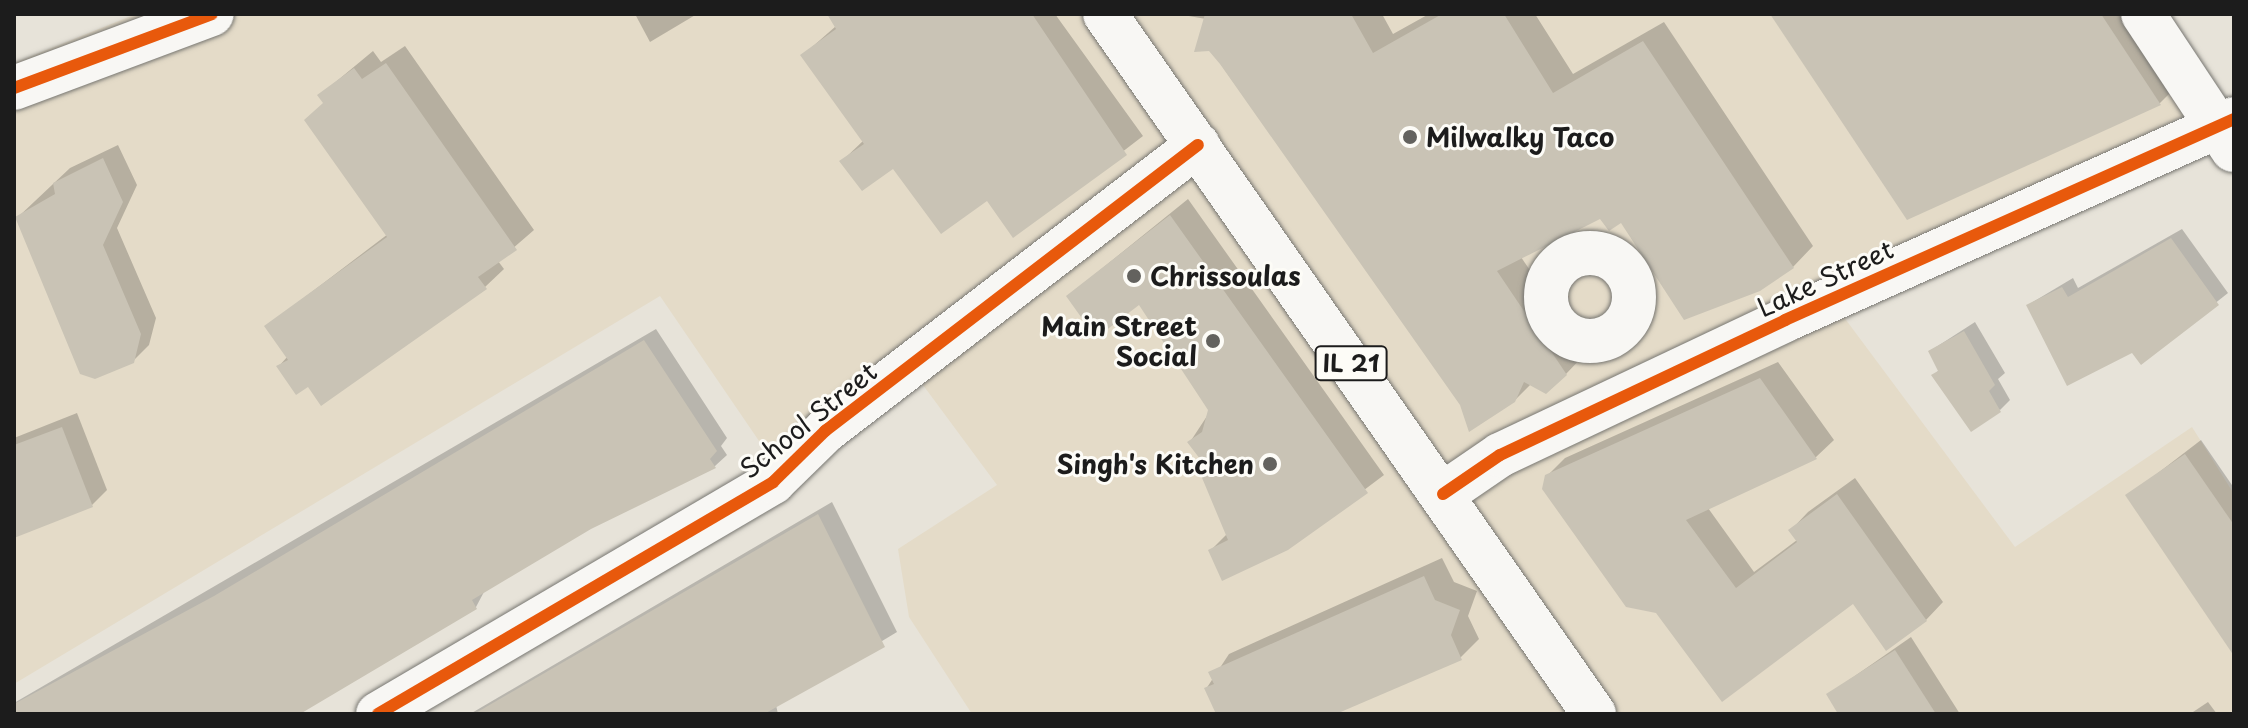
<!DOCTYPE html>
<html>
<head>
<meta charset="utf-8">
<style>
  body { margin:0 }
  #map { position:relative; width:2248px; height:728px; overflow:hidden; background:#e7e3d9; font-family:"Playpen Sans",sans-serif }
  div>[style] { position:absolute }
  .built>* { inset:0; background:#e4dbc8 }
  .shadow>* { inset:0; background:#0003 }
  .building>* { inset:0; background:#c9c3b5 }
  .roads { filter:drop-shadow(0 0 2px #777671) drop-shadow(0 0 2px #777671) }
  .minor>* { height:44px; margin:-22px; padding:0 22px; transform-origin:22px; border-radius:22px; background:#f8f7f4 }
  .minor>.ring { margin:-22px; padding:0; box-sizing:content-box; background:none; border:44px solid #f8f7f4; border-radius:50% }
  .major>* { height:44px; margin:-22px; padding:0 22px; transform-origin:22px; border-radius:22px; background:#f8f7f4 }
  .cycleway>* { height:12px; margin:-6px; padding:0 6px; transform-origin:6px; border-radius:6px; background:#e8590c }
  .dots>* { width:22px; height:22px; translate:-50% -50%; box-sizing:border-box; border:4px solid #fdfcf7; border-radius:50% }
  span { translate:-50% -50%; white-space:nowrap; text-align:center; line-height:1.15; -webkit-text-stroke:6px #fdfcf7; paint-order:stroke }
  .shield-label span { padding:2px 6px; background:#fdfcf7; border:2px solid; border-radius:6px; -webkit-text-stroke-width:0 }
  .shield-label { font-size:24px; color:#1c1c1c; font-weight:700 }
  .poi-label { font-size:26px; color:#1c1c1c; font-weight:700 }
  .left { translate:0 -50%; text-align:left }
  .right { translate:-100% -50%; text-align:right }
  .street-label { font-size:26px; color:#1c1c1c }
  .frame { position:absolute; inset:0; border:16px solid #1c1c1c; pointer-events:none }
</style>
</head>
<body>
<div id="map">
  <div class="built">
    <div style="clip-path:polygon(136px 14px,2120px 14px,2186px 115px,1823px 289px,2015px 547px,2192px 427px,2234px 494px,2234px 714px,972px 714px,909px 617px,898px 549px,997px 485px,900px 354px,770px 457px,660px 296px,14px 684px,14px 63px)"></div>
  </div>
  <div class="shadow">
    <div style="clip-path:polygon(635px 14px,697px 14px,650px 42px)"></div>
    <div style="clip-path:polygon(837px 14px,1055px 14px,1143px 136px,1014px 235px,987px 198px,894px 167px,842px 161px,864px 140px,803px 55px,836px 26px)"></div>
    <div style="clip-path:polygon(1177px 14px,1382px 14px,1393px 34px,1429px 14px,1535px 14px,1573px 74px,1664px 22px,1813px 246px,1793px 267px,1601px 216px,1521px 257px,1586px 353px,1566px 374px,1531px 384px,1514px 401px,1462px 404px,1210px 49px,1206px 19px)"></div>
    <div style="clip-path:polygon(1772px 14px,2131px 14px,2178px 85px,2160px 103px,1908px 217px)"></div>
    <div style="clip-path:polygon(405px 46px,534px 230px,498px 261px,504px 269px,485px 287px,308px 384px,279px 366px,288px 356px,267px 326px,388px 234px,320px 95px,373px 51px,381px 62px)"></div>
    <div style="clip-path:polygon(118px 145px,137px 185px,117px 228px,156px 318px,149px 345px,133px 361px,17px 218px,70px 168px)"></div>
    <div style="clip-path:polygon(1188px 199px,1384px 475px,1287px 548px,1211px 550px,1228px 533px,1208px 467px,1190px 442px,1211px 410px,1139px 302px,1068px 296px)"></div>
    <div style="clip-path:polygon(2182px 229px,2228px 293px,2141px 362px,2132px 351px,2028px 305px,2073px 278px,2078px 288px)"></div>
    <div style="clip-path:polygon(1975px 322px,2005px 373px,1998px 379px,2010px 400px,2000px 410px,1933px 376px,1940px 369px,1930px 351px)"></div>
    <div style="clip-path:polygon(656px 329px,727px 438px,721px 446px,727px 455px,715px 466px,590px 528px,485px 590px,476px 607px,295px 714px,14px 714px,14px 703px)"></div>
    <div style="clip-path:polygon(1778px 362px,1834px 440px,1816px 457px,1708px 508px,1754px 572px,1797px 540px,1791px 530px,1808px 512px,1855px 478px,1943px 602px,1926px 620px,1854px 601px,1657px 611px,1547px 476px,1565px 458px)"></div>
    <div style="clip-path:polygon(77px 413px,107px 490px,92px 505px,14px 536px,14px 438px)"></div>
    <div style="clip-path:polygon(2201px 440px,2234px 488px,2234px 652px,2128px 496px)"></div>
    <div style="clip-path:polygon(832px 502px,897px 632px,776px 705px,778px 714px,470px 714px)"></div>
    <div style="clip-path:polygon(1442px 558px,1454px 582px,1477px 591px,1468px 616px,1479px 639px,1460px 658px,1333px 714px,1218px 714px,1206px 689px,1229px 654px)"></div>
    <div style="clip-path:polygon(1911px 637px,1960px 714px,1842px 714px,1829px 694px)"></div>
    <div style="clip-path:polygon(2208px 702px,2217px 714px,2190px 714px)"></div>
  </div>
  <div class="building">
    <div style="clip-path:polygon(827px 14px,1032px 14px,1127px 155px,1013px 238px,987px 201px,941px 234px,893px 169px,862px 191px,839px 161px,864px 144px,800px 55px,836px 29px)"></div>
    <div style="clip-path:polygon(1205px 14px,1351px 14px,1373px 53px,1442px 14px,1504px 14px,1553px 93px,1643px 41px,1794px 268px,1760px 291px,1684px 320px,1621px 223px,1609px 231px,1600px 219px,1497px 271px,1567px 375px,1546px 394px,1524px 382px,1515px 402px,1469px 432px,1460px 405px,1220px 64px,1209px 51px,1194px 52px)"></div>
    <div style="clip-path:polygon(1770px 14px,2101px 14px,2161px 105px,1907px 220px)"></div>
    <div style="clip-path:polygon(386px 63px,517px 250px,478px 277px,487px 289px,321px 406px,308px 387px,296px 395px,276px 366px,288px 360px,264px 326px,387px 237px,304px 120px,323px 103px,317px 95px,354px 68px,362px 79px)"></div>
    <div style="clip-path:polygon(103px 158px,123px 202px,103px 245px,141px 334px,134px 363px,95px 379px,80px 374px,15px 217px,55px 194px,53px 183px)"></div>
    <div style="clip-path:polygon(1170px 215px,1368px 493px,1288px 550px,1222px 581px,1208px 550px,1228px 540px,1200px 473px,1207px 468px,1187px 442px,1202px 432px,1208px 410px,1139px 305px,1096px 338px,1066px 296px)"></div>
    <div style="clip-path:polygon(2171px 238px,2219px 305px,2141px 365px,2132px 353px,2067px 386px,2026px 305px,2062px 287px,2068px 297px)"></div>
    <div style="clip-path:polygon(1964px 331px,1995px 385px,1989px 391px,2001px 412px,1971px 432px,1931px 375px,1938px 371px,1928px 351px)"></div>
    <div style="clip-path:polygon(644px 340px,717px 451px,710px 459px,716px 468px,591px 529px,472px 600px,477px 609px,300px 714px,14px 714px,14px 704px,214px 596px)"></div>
    <div style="clip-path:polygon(1760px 378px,1817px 459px,1686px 520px,1736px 588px,1797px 542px,1788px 530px,1837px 494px,1927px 621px,1886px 651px,1853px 604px,1722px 702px,1656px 613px,1626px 607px,1542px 489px,1545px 475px)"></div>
    <div style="clip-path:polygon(62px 427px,93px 507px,14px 538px,14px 445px)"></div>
    <div style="clip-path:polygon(2185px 454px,2234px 525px,2234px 656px,2125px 495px)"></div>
    <div style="clip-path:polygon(818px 514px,885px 647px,764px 714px,474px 714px)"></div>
    <div style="clip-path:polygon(1424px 576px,1435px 600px,1460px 610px,1451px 635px,1462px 660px,1336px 714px,1216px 714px,1204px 688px,1214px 684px,1208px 672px)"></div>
    <div style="clip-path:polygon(1895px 650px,1936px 714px,1838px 714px,1826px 694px)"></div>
  </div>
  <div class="roads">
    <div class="minor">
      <div style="left:2143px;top:14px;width:163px;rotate:56.5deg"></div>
      <div style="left:14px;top:88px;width:211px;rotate:-20.5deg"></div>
      <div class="ring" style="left:1546px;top:253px;width:44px;height:44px"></div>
      <div style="left:1443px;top:494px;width:69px;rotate:-34.4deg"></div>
      <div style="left:1500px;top:455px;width:315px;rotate:-25.3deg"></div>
      <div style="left:1785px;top:320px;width:492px;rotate:-24.1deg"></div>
      <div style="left:378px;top:714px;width:458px;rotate:-30.4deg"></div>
      <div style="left:773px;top:482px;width:73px;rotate:-44.4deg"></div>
      <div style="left:825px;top:431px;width:470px;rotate:-37.5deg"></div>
    </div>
    <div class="major">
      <div style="left:1105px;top:14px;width:854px;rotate:55.06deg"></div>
    </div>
  </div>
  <div class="cycleway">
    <div style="left:14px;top:88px;width:211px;rotate:-20.5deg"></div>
    <div style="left:1443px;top:494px;width:69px;rotate:-34.4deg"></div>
    <div style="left:1500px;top:455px;width:315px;rotate:-25.3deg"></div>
    <div style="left:1785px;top:320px;width:492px;rotate:-24.1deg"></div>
    <div style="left:378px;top:714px;width:458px;rotate:-30.4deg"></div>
    <div style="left:773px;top:482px;width:73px;rotate:-44.4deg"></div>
    <div style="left:825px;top:431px;width:470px;rotate:-37.5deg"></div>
  </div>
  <div class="dots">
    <div style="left:1410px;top:137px;background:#63625e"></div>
    <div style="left:1134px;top:276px;background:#63625e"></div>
    <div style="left:1213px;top:341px;background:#63625e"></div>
    <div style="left:1270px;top:464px;background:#63625e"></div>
  </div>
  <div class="shield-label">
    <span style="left:1351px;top:363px">IL 21</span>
  </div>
  <div class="poi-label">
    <span class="left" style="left:1426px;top:137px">Milwalky Taco</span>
    <span class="left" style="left:1150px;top:276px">Chrissoulas</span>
    <span class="right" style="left:1197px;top:341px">Main Street<br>Social</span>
    <span class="right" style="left:1254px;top:464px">Singh's Kitchen</span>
  </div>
  <div class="street-label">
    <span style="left:1825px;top:278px;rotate:-25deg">Lake Street</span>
    <span style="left:808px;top:420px;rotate:-39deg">School Street</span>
  </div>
  <div class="frame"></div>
</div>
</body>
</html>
